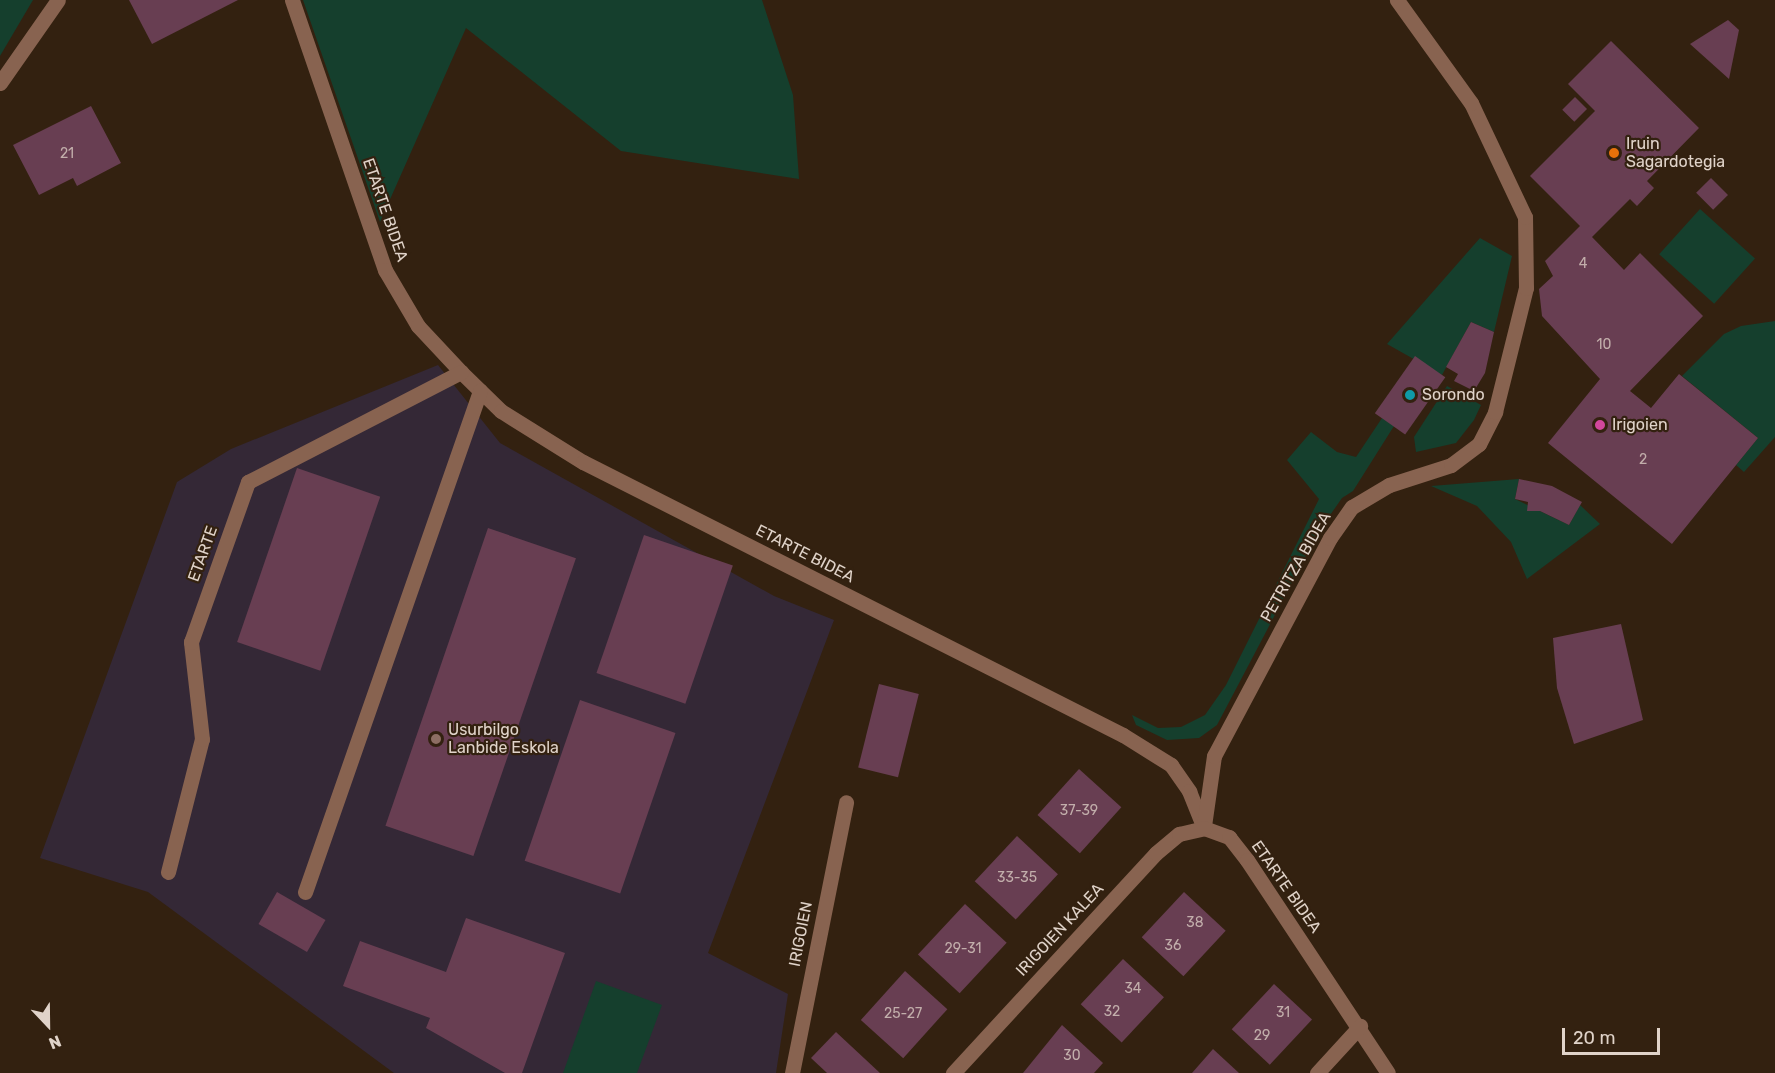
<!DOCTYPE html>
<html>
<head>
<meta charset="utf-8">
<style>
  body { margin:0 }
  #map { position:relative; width:1775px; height:1073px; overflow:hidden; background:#332110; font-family:Rubik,sans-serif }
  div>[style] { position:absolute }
  .education>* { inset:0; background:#342836 }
  .green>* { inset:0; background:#153f2d; transform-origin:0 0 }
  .building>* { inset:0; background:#683e52; transform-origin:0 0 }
  .minor>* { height:15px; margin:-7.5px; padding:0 7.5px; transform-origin:7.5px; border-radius:7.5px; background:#886350 }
  .dots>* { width:16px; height:16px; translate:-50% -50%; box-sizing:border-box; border:3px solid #332110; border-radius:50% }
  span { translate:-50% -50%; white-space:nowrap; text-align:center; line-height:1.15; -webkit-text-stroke:4.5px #332110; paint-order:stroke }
  .number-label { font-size:14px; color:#c2aeab }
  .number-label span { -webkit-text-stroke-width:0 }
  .poi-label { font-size:16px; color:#e0d3c9 }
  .left { translate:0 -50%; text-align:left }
  .street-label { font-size:16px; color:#e0d3c9 }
  .north { position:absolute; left:18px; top:995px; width:60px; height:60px; -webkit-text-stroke:4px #332110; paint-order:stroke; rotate:158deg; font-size:16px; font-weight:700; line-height:24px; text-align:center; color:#e0d3c9 }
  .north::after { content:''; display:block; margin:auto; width:21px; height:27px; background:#e0d3c9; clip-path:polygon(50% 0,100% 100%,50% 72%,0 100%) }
  .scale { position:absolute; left:1562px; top:1028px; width:98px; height:27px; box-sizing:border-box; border:3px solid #e0d3c9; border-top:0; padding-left:8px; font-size:18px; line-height:21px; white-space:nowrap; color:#e0d3c9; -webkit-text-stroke:4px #332110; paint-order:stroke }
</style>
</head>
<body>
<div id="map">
  <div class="education">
    <div style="clip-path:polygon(438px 365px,500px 443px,774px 596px,834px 620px,708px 953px,788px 994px,776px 1073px,394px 1073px,148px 892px,40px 858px,177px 482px,231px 449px)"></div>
  </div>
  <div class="green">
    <div style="clip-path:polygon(0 0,33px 0,0 56px)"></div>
    <div style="clip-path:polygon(303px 0,762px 0,793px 95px,799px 179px,621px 151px,466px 28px,380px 222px)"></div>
    <div style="left:1700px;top:209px;width:74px;height:61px;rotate:42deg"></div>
    <div style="clip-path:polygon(1480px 238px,1512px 256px,1494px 332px,1471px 322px,1442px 375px,1387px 344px)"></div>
    <div style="clip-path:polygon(1775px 321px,1775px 437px,1744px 472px,1736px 465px,1758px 438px,1682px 376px,1724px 334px,1741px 326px)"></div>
    <div style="clip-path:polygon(1447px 386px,1481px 405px,1474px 420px,1456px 443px,1416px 452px,1414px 437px)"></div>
    <div style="clip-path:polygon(1382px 418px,1394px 426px,1353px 491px,1342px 498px,1319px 531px,1217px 725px,1199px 738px,1167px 740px,1136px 725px,1132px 715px,1158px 728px,1181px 727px,1205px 715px,1226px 685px,1319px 499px,1287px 460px,1311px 432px,1337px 452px,1356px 457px)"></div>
    <div style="clip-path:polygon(1519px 479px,1515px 499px,1569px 525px,1580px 505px,1600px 524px,1527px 579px,1511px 542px,1477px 506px,1431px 486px)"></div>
    <div style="clip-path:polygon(596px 981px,662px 1005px,637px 1073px,563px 1073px)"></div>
  </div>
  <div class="building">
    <div style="clip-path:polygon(129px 0,238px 0,152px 44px)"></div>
    <div style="clip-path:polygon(1728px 20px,1739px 30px,1729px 79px,1690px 44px)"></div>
    <div style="clip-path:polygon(1611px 41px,1699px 128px,1647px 181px,1654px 188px,1637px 206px,1630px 199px,1592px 237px,1624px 270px,1640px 253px,1703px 316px,1630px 391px,1651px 408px,1679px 374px,1758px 438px,1672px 544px,1548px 443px,1600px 379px,1542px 316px,1539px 289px,1553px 276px,1545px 261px,1580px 226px,1530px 176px,1595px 111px,1568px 84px)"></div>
    <div style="left:1575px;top:97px;width:17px;height:18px;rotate:45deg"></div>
    <div style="clip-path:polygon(91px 106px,121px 163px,77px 186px,73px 178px,39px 195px,13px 145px)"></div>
    <div style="left:1711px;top:178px;width:24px;height:21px;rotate:45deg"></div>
    <div style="clip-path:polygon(1471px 322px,1494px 332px,1485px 373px,1474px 391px,1454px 381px,1458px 374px,1446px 367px)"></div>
    <div style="left:1415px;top:356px;width:37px;height:70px;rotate:35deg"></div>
    <div style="left:297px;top:468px;width:88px;height:184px;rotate:19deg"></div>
    <div style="clip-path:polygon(1519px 479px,1552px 486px,1582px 502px,1569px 525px,1540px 511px,1527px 511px,1528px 502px,1515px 499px)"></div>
    <div style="left:488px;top:528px;width:93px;height:315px;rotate:19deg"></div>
    <div style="left:644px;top:535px;width:94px;height:146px;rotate:19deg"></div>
    <div style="clip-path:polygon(1621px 624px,1643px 720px,1574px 744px,1557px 688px,1553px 638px)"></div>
    <div style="left:879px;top:684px;width:41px;height:86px;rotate:14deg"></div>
    <div style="left:580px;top:700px;width:101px;height:170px;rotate:19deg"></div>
    <div style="left:1079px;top:769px;width:57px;height:62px;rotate:42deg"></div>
    <div style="left:1017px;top:836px;width:56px;height:62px;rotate:43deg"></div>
    <div style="left:277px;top:892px;width:56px;height:37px;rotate:30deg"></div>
    <div style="left:1184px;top:892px;width:57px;height:62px;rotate:43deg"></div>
    <div style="left:965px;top:904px;width:57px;height:69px;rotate:43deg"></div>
    <div style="clip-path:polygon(466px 918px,565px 953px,522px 1073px,505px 1073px,426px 1028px,430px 1018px,343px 986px,360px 941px,446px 972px)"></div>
    <div style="left:1123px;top:959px;width:56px;height:62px;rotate:43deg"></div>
    <div style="left:905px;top:971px;width:57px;height:66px;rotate:42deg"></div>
    <div style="left:1274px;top:984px;width:52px;height:62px;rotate:43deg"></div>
    <div style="clip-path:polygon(1062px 1025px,1103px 1063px,1094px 1073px,1023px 1073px)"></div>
    <div style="clip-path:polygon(836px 1032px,880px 1073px,827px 1073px,811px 1058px)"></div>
    <div style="clip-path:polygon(1213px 1049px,1239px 1073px,1192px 1073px)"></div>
  </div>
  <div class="minor">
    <div style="left:292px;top:0;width:286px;rotate:71deg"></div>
    <div style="left:385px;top:270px;width:65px;rotate:59.5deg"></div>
    <div style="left:418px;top:326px;width:63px;rotate:46.9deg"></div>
    <div style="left:461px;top:372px;width:56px;rotate:44.3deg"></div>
    <div style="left:501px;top:411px;width:97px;rotate:31.9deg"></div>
    <div style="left:583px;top:462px;width:605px;rotate:26.82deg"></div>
    <div style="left:1123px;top:735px;width:57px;rotate:32deg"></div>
    <div style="left:1171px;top:765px;width:32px;rotate:55deg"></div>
    <div style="left:1189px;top:791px;width:40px;rotate:68deg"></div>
    <div style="left:1204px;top:828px;width:27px;rotate:20deg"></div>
    <div style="left:1229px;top:837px;width:29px;rotate:52deg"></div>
    <div style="left:1247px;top:860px;width:255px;rotate:56.5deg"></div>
    <div style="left:0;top:83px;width:101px;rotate:-55.1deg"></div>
    <div style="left:1204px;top:826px;width:71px;rotate:-81.9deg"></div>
    <div style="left:1214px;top:756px;width:247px;rotate:-62deg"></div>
    <div style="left:1330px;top:538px;width:38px;rotate:-55deg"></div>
    <div style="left:1352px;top:507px;width:43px;rotate:-30.7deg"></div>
    <div style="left:1389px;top:485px;width:65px;rotate:-17.9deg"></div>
    <div style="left:1451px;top:465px;width:35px;rotate:-37deg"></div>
    <div style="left:1479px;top:444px;width:36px;rotate:-63deg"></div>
    <div style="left:1495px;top:412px;width:128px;rotate:-76deg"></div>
    <div style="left:1526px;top:288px;width:71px;rotate:-90.8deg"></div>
    <div style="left:1525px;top:217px;width:126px;rotate:-115.3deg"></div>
    <div style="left:1471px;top:103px;width:127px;rotate:-125.7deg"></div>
    <div style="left:168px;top:872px;width:137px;rotate:-75.7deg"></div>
    <div style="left:202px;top:739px;width:98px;rotate:-96.5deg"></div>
    <div style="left:191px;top:642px;width:170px;rotate:-70.4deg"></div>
    <div style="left:248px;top:482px;width:240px;rotate:-27.3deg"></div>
    <div style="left:305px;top:892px;width:531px;rotate:-70.75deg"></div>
    <div style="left:792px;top:1073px;width:276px;rotate:-78.7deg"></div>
    <div style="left:953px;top:1073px;width:299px;rotate:-47.3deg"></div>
    <div style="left:1156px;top:853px;width:30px;rotate:-40deg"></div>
    <div style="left:1179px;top:834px;width:26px;rotate:-13deg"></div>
    <div style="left:1317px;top:1073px;width:64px;rotate:-47.5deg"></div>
  </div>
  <div class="dots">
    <div style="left:1614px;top:153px;background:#e8710a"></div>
    <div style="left:1410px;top:395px;background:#0f9aa8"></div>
    <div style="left:1600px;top:425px;background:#d1479c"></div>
    <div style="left:436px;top:739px;background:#8d6e63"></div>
  </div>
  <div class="number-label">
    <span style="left:67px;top:154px">21</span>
    <span style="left:1583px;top:264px">4</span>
    <span style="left:1604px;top:345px">10</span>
    <span style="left:1643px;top:460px">2</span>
    <span style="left:1079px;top:811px">37-39</span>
    <span style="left:1017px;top:878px">33-35</span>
    <span style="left:1195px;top:923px">38</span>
    <span style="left:1173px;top:946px">36</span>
    <span style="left:963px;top:949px">29-31</span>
    <span style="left:1133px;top:989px">34</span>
    <span style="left:1112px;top:1012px">32</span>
    <span style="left:1283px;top:1013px">31</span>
    <span style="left:903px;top:1014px">25-27</span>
    <span style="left:1262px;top:1036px">29</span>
    <span style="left:1072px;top:1056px">30</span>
  </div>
  <div class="poi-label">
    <span class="left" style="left:1626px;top:153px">Iruin<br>Sagardotegia</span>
    <span class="left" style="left:1422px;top:395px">Sorondo</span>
    <span class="left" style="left:1612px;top:425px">Irigoien</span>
    <span class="left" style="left:448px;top:739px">Usurbilgo<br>Lanbide Eskola</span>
  </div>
  <div class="street-label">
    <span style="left:385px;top:210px;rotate:71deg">ETARTE BIDEA</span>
    <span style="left:203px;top:554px;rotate:-70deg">ETARTE</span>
    <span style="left:805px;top:554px;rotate:27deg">ETARTE BIDEA</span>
    <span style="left:1296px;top:567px;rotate:-60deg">PETRITZA BIDEA</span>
    <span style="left:1286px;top:887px;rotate:55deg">ETARTE BIDEA</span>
    <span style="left:1060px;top:930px;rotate:-47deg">IRIGOIEN KALEA</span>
    <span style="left:801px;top:934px;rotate:-79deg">IRIGOIEN</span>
  </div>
  <div class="north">N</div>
  <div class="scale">20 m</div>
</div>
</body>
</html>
